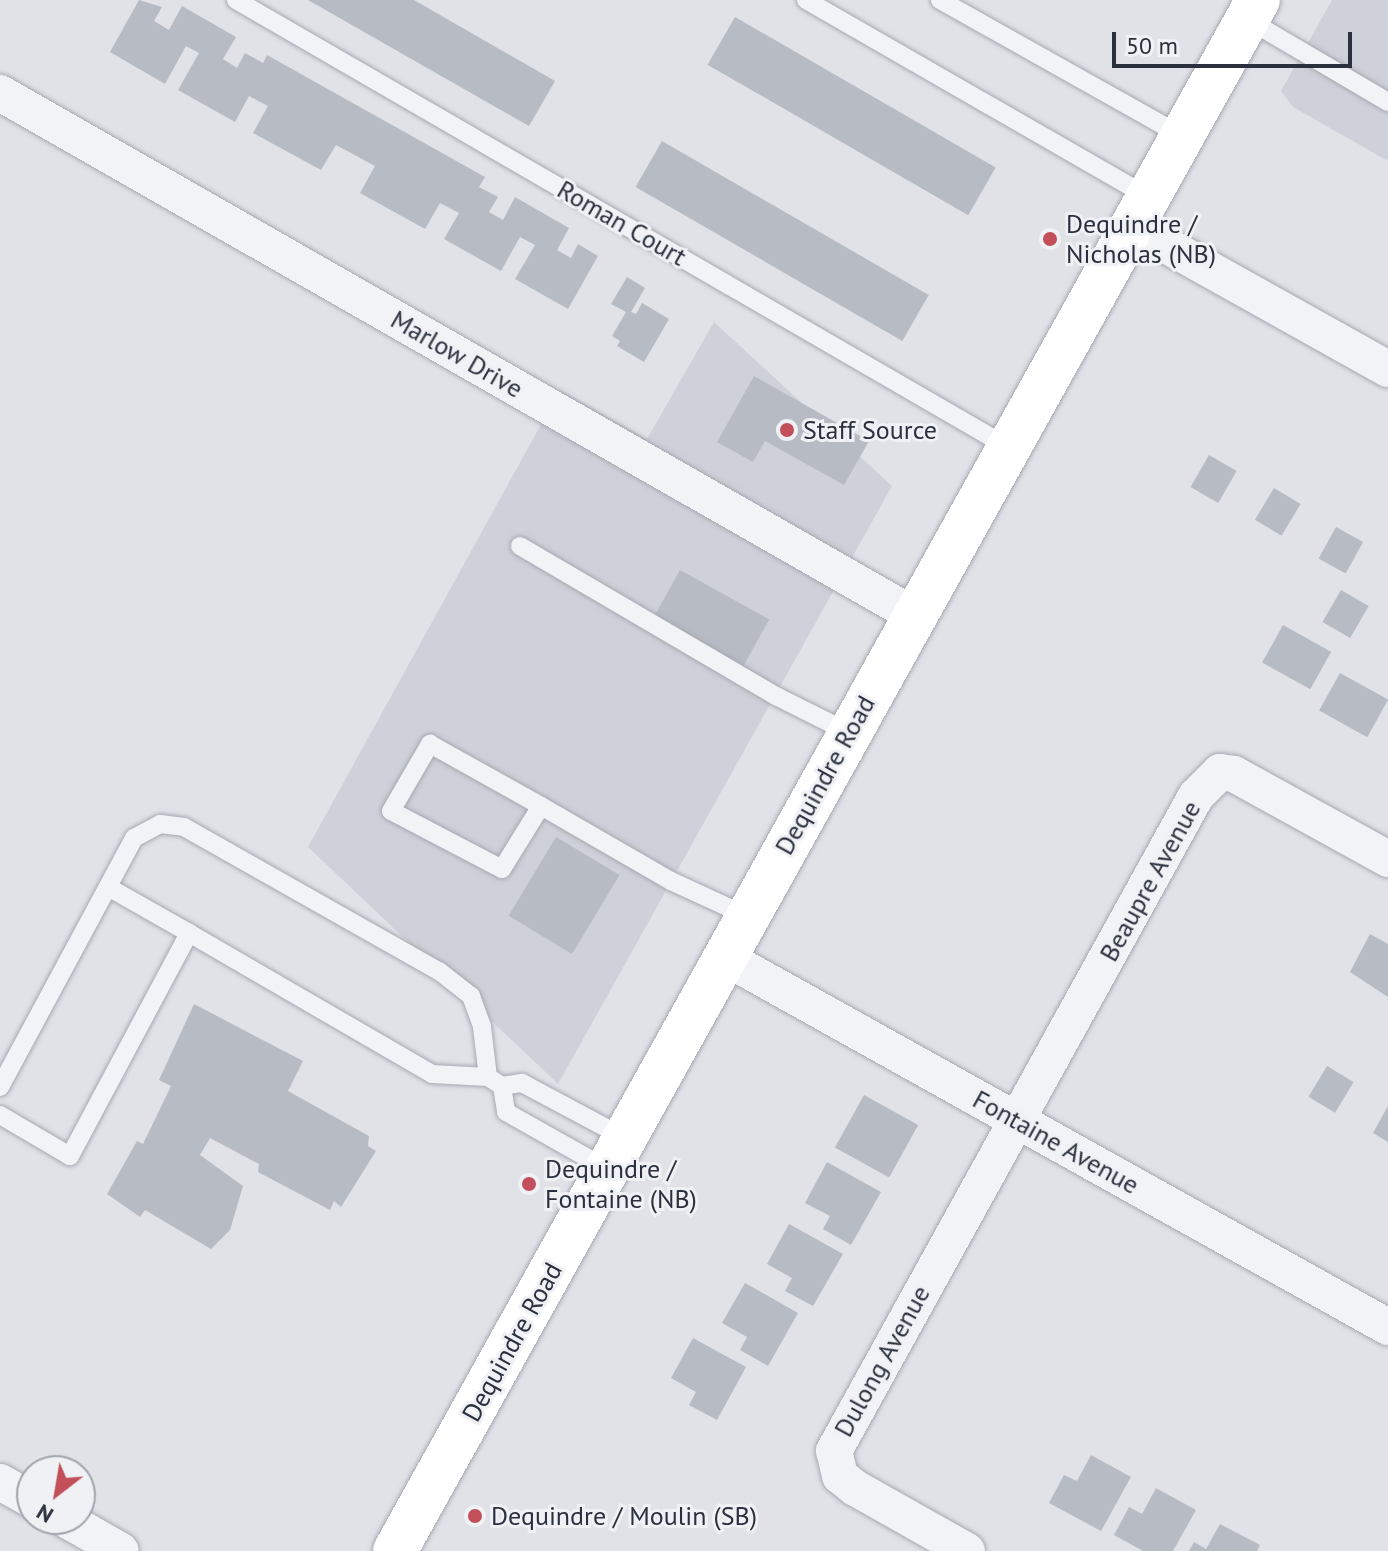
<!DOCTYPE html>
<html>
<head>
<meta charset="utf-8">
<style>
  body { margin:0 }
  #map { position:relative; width:1388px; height:1551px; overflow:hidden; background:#e0e2e8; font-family:"PT Sans",sans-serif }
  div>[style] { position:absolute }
  .built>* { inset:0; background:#ced1d9 }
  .building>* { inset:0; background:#b7bbc4; transform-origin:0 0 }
  .roads { filter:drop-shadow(0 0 2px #a6a9b1) drop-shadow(0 0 2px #a6a9b1) }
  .service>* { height:18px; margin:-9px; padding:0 9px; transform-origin:9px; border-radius:9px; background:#f2f3f6 }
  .minor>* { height:36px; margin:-18px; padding:0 18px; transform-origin:18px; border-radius:18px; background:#f2f3f6 }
  .secondary>* { height:44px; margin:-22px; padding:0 22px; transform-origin:22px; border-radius:22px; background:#fff }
  .dots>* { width:22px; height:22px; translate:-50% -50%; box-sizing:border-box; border:4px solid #eff1f5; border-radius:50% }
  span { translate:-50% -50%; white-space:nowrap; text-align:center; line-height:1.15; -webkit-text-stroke:6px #eff1f5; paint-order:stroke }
  .street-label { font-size:26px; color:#2a303d }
  .poi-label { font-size:26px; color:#2a303d }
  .left { translate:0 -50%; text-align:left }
  .north { position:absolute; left:16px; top:1455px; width:80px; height:80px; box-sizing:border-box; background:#eff1f5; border:2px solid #a0a4ab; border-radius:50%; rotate:211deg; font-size:22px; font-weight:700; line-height:32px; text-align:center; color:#2a303d }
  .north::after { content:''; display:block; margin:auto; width:28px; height:36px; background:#c24f5a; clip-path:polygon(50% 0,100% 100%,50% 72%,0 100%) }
  .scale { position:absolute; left:1112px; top:32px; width:240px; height:36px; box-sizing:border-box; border:4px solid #2a303d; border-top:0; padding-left:10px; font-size:24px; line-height:28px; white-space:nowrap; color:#2a303d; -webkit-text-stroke:6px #eff1f5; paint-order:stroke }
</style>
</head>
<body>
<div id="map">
  <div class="built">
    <div style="clip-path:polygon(1332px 0,1388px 0,1388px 161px,1293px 107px,1281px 91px)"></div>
    <div style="clip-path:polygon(714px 322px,892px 486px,558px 1084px,308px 847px,560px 390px,647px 439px)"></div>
  </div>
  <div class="building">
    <div style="clip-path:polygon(139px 0,162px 7px,154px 21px,169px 30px,182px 6px,236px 37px,223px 59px,237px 68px,245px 53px,263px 63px,267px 55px,485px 177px,479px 187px,498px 197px,489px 212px,503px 220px,515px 197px,569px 228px,557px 250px,571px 258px,578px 244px,598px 256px,568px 309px,515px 279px,535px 245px,520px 237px,501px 271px,444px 239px,459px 213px,440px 203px,425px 229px,360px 193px,375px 166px,336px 145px,321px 170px,253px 133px,268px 106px,249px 96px,235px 122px,178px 90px,199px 53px,186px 46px,165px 84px,110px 52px)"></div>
    <div style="clip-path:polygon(308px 0,414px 0,555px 81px,529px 126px)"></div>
    <div style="left:735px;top:17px;width:301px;height:55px;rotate:30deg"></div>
    <div style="left:662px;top:141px;width:308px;height:53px;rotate:30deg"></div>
    <div style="clip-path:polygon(627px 277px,645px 288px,631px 312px,636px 314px,642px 303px,669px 319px,644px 362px,617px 346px,620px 341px,612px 336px,626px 312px,611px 304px)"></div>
    <div style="clip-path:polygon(754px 376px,869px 441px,844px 485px,765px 441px,753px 462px,717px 442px)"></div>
    <div style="left:1209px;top:455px;width:32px;height:37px;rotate:30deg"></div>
    <div style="left:1274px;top:488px;width:31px;height:37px;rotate:31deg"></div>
    <div style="left:1336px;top:527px;width:31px;height:36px;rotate:29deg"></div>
    <div style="left:680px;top:570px;width:102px;height:53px;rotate:29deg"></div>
    <div style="left:1341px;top:590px;width:32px;height:37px;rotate:30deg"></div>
    <div style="left:1283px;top:625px;width:55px;height:43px;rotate:29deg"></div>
    <div style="left:1340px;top:673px;width:55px;height:43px;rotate:29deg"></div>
    <div style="left:556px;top:837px;width:74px;height:92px;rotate:31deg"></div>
    <div style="clip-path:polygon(1370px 934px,1388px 944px,1388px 997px,1350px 972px)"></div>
    <div style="clip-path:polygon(194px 1004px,303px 1061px,288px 1091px,369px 1136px,368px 1146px,376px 1151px,341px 1207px,334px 1201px,330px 1210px,258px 1172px,259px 1164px,210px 1138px,200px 1155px,243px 1186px,230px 1230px,211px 1249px,145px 1210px,140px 1217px,107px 1194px,137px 1141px,143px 1144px,171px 1086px,159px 1080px)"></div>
    <div style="left:1327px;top:1066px;width:31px;height:36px;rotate:31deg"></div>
    <div style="left:864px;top:1095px;width:62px;height:60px;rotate:29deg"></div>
    <div style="clip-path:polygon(1388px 1106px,1388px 1142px,1373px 1133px)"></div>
    <div style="clip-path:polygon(827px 1162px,881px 1192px,851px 1245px,823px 1229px,830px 1216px,805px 1203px)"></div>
    <div style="clip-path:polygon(789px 1224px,843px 1254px,813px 1306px,785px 1291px,792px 1278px,767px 1264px)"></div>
    <div style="clip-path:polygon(745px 1283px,798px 1313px,768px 1366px,740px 1350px,747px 1337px,722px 1323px)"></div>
    <div style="clip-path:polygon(693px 1338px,746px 1367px,717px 1420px,689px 1405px,696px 1392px,671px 1378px)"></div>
    <div style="clip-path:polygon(1091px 1455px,1131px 1477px,1101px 1531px,1049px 1503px,1064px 1475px,1077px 1481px)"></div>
    <div style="clip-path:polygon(1156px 1488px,1196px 1510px,1173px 1551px,1143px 1551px,1114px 1535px,1129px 1507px,1142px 1514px)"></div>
    <div style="clip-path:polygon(1220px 1524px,1260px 1545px,1257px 1551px,1189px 1551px,1194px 1542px,1206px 1549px)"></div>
  </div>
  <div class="roads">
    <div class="service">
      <div style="left:236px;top:0;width:892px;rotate:30.07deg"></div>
      <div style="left:806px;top:0;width:396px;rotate:29.9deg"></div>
      <div style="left:940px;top:0;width:278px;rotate:29.3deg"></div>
      <div style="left:1247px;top:19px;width:164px;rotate:30.5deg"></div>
      <div style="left:520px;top:546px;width:297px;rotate:30.4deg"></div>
      <div style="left:776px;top:696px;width:80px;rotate:26.6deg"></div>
      <div style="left:541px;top:806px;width:74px;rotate:121.8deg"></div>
      <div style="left:502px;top:869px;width:125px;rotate:-152.4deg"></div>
      <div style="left:391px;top:811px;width:78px;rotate:-59.8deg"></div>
      <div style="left:430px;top:744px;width:127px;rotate:29.2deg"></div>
      <div style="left:541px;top:806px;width:150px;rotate:30deg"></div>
      <div style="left:671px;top:881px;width:84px;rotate:24.7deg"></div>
      <div style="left:108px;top:887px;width:93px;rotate:29.6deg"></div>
      <div style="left:502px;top:1086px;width:26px;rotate:81deg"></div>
      <div style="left:506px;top:1112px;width:116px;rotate:29.4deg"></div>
      <div style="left:0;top:1087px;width:283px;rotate:-61.7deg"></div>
      <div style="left:134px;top:838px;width:30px;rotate:-28deg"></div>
      <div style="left:160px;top:824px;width:24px;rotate:7deg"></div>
      <div style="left:184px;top:827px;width:293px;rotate:29.5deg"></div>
      <div style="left:439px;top:971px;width:41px;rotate:38deg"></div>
      <div style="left:471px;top:996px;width:33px;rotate:70deg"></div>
      <div style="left:482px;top:1027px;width:50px;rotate:83.2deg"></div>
      <div style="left:0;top:1115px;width:81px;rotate:30.4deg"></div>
      <div style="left:70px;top:1156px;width:253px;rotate:-61.9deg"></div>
      <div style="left:189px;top:933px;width:281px;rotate:30.1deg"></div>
      <div style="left:432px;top:1074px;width:56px;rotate:3.1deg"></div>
      <div style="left:488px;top:1077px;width:17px;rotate:33deg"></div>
      <div style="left:502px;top:1086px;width:20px;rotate:-9deg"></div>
      <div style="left:522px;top:1083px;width:115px;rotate:28.1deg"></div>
    </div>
    <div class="minor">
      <div style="left:0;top:93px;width:1053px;rotate:29.73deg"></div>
      <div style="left:1132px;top:226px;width:293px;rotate:29.2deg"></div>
      <div style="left:724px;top:957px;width:760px;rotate:29.13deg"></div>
      <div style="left:0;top:1482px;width:37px;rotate:29deg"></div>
      <div style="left:65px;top:1519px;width:64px;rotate:29.7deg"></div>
      <div style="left:967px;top:1551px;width:129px;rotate:-150.6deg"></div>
      <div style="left:855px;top:1488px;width:19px;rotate:-141deg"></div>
      <div style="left:840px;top:1476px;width:26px;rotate:-103deg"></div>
      <div style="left:834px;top:1451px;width:748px;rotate:-61.07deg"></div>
      <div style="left:1196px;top:796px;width:34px;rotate:-45deg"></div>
      <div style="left:1220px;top:772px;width:14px;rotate:8deg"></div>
      <div style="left:1234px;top:774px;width:176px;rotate:28.9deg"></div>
    </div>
    <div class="secondary">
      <div style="left:395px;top:1551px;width:1775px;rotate:-60.91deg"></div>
    </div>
  </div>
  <div class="dots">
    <div style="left:1050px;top:239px;background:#c24f5a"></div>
    <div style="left:787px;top:430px;background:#c24f5a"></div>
    <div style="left:529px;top:1184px;background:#c24f5a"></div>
    <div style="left:475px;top:1516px;background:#c24f5a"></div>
  </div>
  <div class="street-label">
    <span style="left:622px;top:223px;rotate:30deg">Roman Court</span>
    <span style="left:457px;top:354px;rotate:30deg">Marlow Drive</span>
    <span style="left:825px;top:775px;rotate:-61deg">Dequindre Road</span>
    <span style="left:1150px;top:881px;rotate:-61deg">Beaupre Avenue</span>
    <span style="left:1056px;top:1142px;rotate:29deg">Fontaine Avenue</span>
    <span style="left:512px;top:1342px;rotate:-61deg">Dequindre Road</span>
    <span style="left:882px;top:1361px;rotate:-61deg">Dulong Avenue</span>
  </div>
  <div class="poi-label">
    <span class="left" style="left:1066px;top:239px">Dequindre /<br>Nicholas (NB)</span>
    <span class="left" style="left:803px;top:430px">Staff Source</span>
    <span class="left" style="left:545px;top:1184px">Dequindre /<br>Fontaine (NB)</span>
    <span class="left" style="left:491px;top:1516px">Dequindre / Moulin (SB)</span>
  </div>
  <div class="north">N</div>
  <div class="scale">50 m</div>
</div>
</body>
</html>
